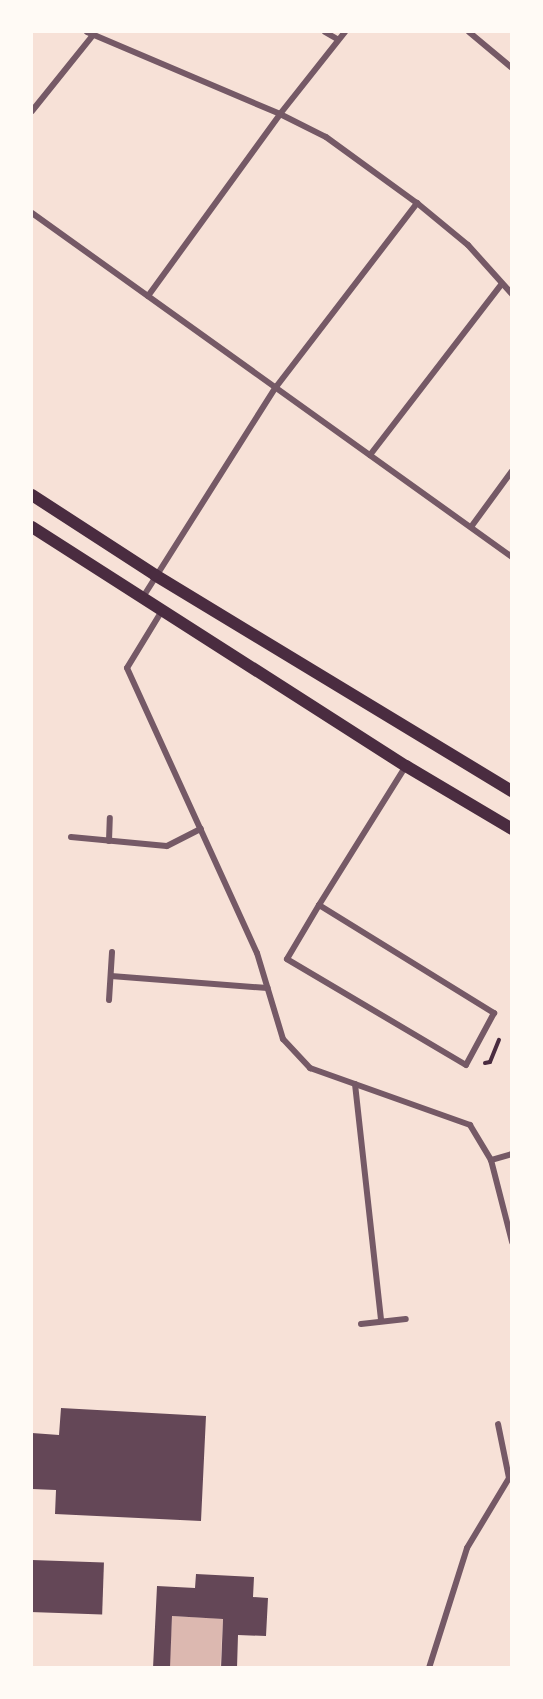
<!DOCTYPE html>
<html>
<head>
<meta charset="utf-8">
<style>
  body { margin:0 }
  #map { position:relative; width:543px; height:1699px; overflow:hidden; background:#f7e1d7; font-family:"Fira Sans Condensed",sans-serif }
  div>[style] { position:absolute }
  .water>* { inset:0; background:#dcb8b0; transform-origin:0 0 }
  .building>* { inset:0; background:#644757; transform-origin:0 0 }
  .path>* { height:4px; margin:-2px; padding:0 2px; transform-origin:2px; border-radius:2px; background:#4a2c40 }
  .minor>* { height:6px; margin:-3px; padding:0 3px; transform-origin:3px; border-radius:3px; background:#755966 }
  .secondary>* { height:12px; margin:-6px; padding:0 6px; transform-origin:6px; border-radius:6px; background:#4a2c40 }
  span { translate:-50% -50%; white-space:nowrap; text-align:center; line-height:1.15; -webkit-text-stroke:6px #fffaf5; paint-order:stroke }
  .frame { position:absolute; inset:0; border:33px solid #fffaf5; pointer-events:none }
</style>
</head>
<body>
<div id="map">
  <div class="water">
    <div style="left:172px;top:1616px;width:51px;height:52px;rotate:3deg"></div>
  </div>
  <div class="building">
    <div style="clip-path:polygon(61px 1408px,206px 1416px,201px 1521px,55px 1514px,56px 1490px,32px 1489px,32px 1433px,59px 1435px)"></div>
    <div style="left:32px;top:1560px;width:72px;height:52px;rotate:2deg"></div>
    <div style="clip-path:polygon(196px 1574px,254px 1577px,253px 1597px,268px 1598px,266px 1636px,238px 1635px,237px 1668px,221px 1668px,223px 1619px,172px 1616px,170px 1668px,153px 1668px,157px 1586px,195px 1588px)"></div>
  </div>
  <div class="path">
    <div style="left:485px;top:1063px;width:5px;rotate:-11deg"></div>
    <div style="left:490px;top:1062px;width:24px;rotate:-68deg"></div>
  </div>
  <div class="minor">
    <div style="left:87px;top:32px;width:210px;rotate:23deg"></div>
    <div style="left:280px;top:114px;width:51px;rotate:26.6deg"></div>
    <div style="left:326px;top:137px;width:112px;rotate:36deg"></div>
    <div style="left:417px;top:203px;width:66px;rotate:39.5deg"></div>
    <div style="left:468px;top:245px;width:66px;rotate:48.1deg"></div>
    <div style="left:325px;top:32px;width:14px;rotate:30deg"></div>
    <div style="left:469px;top:32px;width:56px;rotate:39.9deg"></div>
    <div style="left:32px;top:111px;width:97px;rotate:-51.2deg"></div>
    <div style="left:32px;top:213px;width:591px;rotate:35.63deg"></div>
    <div style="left:148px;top:296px;width:225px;rotate:-54deg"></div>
    <div style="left:280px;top:114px;width:105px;rotate:-51.6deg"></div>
    <div style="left:370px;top:455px;width:215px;rotate:-52.4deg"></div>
    <div style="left:471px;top:527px;width:69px;rotate:-53.8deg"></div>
    <div style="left:143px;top:597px;width:249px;rotate:-57.7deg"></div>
    <div style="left:276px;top:387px;width:232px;rotate:-52.5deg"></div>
    <div style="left:163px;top:609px;width:69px;rotate:121.4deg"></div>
    <div style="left:127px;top:668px;width:313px;rotate:65.5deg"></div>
    <div style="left:257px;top:953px;width:90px;rotate:73.2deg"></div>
    <div style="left:283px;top:1039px;width:40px;rotate:47deg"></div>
    <div style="left:310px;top:1068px;width:170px;rotate:19.6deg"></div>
    <div style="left:470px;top:1125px;width:41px;rotate:59deg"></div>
    <div style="left:71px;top:837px;width:96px;rotate:5.4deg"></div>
    <div style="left:167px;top:846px;width:38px;rotate:-27deg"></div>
    <div style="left:109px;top:841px;width:23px;rotate:-88deg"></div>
    <div style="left:319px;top:905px;width:206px;rotate:31.7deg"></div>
    <div style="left:494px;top:1013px;width:59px;rotate:118.3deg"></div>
    <div style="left:466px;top:1065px;width:208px;rotate:-149.4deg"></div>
    <div style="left:287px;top:959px;width:63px;rotate:-59.3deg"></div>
    <div style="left:319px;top:905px;width:164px;rotate:-58deg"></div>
    <div style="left:111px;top:976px;width:157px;rotate:4.4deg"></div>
    <div style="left:109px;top:1000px;width:48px;rotate:-86.4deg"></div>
    <div style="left:355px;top:1084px;width:237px;rotate:83.7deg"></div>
    <div style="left:512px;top:1154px;width:22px;rotate:164deg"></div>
    <div style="left:491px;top:1160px;width:85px;rotate:75.6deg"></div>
    <div style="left:361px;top:1324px;width:45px;rotate:-6.3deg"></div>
    <div style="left:429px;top:1668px;width:126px;rotate:-72.4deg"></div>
    <div style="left:467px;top:1548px;width:82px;rotate:-59deg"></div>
    <div style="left:509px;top:1478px;width:55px;rotate:-101.5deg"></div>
  </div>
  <div class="secondary">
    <div style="left:32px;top:495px;width:147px;rotate:33deg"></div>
    <div style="left:155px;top:575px;width:417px;rotate:31.2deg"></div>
    <div style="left:32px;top:527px;width:444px;rotate:32.6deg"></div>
    <div style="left:406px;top:766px;width:123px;rotate:30.7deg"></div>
  </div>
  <div class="frame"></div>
</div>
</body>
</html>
